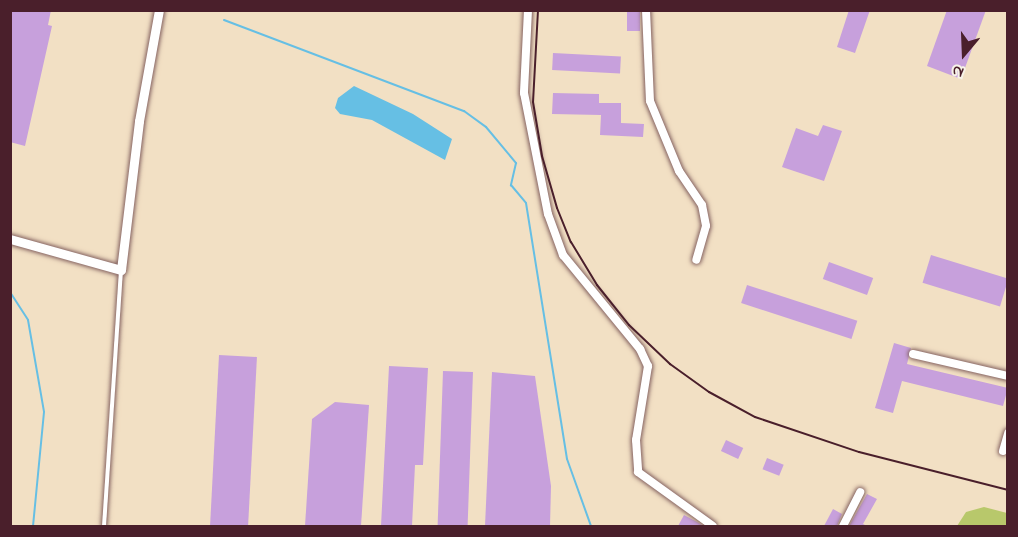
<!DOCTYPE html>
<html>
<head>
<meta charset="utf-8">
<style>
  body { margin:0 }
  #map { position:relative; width:1018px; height:537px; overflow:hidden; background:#f2e0c4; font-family:"Indie Flower",sans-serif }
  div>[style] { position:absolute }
  .green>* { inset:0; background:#b8c86b }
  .water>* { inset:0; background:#66bfe4 }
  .stream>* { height:2px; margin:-1px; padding:0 1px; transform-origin:1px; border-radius:1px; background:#66bfe4 }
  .building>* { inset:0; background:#c7a0dc; transform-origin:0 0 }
  .roads { filter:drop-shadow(0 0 2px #856361) drop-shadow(0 0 2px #856361) }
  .service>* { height:4px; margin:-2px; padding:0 2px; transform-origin:2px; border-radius:2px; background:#fff }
  .minor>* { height:8px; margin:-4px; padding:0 4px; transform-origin:4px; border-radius:4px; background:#fff }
  .tertiary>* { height:9px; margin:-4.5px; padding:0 4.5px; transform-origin:4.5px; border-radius:4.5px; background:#fff }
  .rail>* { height:2px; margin:-1px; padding:0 1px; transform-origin:1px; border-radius:1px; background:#4a1f2b }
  span { translate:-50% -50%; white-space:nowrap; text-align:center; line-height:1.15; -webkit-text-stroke:4.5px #f7f3e8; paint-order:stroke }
  .frame { position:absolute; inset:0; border:12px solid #4a1f2b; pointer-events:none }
  .north { position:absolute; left:934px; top:24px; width:60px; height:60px; -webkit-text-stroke:4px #f7f3e8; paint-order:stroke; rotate:199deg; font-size:16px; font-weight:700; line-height:24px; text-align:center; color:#4a1f2b }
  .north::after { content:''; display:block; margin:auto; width:21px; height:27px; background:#4a1f2b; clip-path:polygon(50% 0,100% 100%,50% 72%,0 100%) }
</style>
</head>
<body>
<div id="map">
  <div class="green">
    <div style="clip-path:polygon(984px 507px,1007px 513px,1007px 526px,957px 526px,966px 512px)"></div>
  </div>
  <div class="water">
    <div style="clip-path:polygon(354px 86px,413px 114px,452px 139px,445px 160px,372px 120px,340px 114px,335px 108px,338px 98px)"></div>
  </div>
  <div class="stream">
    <div style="left:224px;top:20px;width:257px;rotate:20.8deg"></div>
    <div style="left:464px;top:111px;width:27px;rotate:36deg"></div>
    <div style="left:486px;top:127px;width:47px;rotate:50.2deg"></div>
    <div style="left:516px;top:163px;width:23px;rotate:103deg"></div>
    <div style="left:511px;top:185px;width:23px;rotate:50deg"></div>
    <div style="left:526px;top:203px;width:259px;rotate:80.9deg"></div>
    <div style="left:567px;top:459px;width:71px;rotate:70.3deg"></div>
    <div style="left:10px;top:292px;width:33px;rotate:57deg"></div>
    <div style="left:28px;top:320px;width:93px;rotate:80.1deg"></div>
    <div style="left:44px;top:412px;width:115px;rotate:95.5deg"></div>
  </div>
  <div class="building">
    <div style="clip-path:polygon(10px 10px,51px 10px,48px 25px,52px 26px,25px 146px,10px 142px)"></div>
    <div style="left:627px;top:10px;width:13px;height:21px"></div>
    <div style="clip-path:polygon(849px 10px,870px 10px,855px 53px,837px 47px)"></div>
    <div style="clip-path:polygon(947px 10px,986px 10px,961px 79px,927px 66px)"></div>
    <div style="left:553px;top:53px;width:68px;height:17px;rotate:3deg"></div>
    <div style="clip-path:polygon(553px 93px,599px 94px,599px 103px,621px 103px,621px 123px,644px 124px,643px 137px,600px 135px,601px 115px,552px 114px)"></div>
    <div style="clip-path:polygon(823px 125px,842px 131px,824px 181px,782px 167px,796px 128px,818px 136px)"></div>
    <div style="left:931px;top:255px;width:81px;height:29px;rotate:17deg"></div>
    <div style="left:829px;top:262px;width:47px;height:18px;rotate:20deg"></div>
    <div style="left:747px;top:285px;width:116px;height:19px;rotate:18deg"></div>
    <div style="clip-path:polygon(894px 343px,911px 348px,907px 364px,1008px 388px,1003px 406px,902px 381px,893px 413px,875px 408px)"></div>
    <div style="left:219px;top:355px;width:38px;height:171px;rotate:3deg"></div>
    <div style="clip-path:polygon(389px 366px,428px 368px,423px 465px,415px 465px,412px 526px,381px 526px)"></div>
    <div style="left:443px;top:371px;width:30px;height:155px;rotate:2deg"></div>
    <div style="clip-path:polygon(492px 372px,535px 376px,551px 486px,550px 526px,485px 526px)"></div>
    <div style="clip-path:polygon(335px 402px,369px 405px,361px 526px,305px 526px,312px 419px)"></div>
    <div style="left:726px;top:440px;width:19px;height:12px;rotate:25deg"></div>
    <div style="left:767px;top:458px;width:18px;height:12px;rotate:22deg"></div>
    <div style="clip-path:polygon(867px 494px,877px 499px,863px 524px,867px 526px,849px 526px)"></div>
    <div style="clip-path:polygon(833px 509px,842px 514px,837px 526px,824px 526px)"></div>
    <div style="clip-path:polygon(684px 515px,699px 523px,703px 526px,678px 526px)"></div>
  </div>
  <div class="roads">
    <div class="service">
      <div style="left:104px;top:526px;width:257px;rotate:-86.2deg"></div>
    </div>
    <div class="minor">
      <div style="left:528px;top:10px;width:83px;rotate:92.8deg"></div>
      <div style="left:524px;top:93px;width:123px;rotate:78.8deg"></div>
      <div style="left:548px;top:214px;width:44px;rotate:69.9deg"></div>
      <div style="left:563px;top:255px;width:122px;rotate:50.7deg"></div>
      <div style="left:640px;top:349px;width:19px;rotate:65deg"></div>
      <div style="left:648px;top:366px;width:75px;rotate:99.2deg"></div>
      <div style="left:636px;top:440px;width:32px;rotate:86deg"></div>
      <div style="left:638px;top:472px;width:92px;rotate:35.8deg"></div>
      <div style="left:646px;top:10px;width:91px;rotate:87.5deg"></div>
      <div style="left:650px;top:101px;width:76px;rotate:67.5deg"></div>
      <div style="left:679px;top:171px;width:41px;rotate:55.9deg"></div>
      <div style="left:702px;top:205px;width:21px;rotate:79deg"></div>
      <div style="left:706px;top:226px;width:35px;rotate:106deg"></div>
      <div style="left:913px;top:354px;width:98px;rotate:13deg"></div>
      <div style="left:1003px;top:451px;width:19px;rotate:-74deg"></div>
      <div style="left:843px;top:526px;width:38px;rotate:-63deg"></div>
    </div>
    <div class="tertiary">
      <div style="left:10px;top:239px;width:115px;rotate:15.6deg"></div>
      <div style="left:121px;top:270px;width:150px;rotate:-83.1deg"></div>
      <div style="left:139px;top:121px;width:113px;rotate:-79.8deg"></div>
    </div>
  </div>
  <div class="rail">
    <div style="left:538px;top:10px;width:92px;rotate:93.1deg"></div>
    <div style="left:533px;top:102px;width:55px;rotate:80.5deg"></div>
    <div style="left:542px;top:156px;width:54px;rotate:73.9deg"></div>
    <div style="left:557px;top:208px;width:37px;rotate:68deg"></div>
    <div style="left:571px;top:242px;width:50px;rotate:58.8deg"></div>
    <div style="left:597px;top:285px;width:51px;rotate:51.3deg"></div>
    <div style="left:629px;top:325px;width:57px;rotate:43.6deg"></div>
    <div style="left:670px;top:364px;width:48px;rotate:35.7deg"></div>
    <div style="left:709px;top:392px;width:52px;rotate:28.5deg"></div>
    <div style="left:755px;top:417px;width:110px;rotate:18.6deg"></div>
    <div style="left:859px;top:452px;width:154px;rotate:14.3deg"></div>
  </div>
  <div class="frame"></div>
  <div class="north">N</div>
</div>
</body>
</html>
